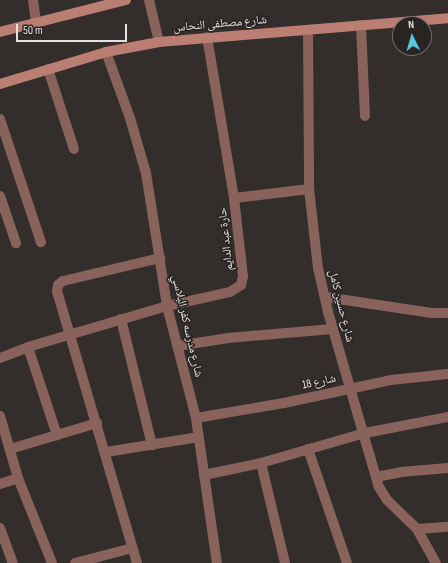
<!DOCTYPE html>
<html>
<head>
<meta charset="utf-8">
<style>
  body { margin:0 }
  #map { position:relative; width:448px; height:563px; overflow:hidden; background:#332d2c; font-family:"Sofia Sans Condensed","Noto Naskh Arabic",sans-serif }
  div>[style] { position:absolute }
  .street>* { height:10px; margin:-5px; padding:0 5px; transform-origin:5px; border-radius:5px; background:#88625b }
  .secondary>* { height:10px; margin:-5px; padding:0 5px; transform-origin:5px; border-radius:5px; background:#bb7e73 }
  span { translate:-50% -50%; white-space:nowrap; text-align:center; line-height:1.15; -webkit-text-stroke:3px #292322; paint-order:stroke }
  .street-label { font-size:12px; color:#e5e1e0 }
  .north { position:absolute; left:392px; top:16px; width:40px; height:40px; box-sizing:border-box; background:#292322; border:1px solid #746f6e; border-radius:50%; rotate:355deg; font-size:11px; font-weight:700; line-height:16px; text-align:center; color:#e5e1e0 }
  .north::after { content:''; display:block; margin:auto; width:14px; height:18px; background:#54cade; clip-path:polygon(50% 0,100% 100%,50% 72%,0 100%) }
  .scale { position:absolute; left:16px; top:24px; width:111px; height:18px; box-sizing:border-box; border:2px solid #e5e1e0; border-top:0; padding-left:5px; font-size:12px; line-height:14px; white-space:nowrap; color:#e5e1e0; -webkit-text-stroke:3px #292322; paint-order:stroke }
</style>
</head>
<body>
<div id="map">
  <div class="street">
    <div style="left:33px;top:0;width:21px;rotate:82deg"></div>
    <div style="left:149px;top:0;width:43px;rotate:76.6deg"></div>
    <div style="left:361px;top:25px;width:91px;rotate:87.5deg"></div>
    <div style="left:308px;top:30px;width:159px;rotate:89.6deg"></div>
    <div style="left:309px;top:189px;width:80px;rotate:83.5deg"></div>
    <div style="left:318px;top:268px;width:45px;rotate:77.2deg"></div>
    <div style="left:328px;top:312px;width:182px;rotate:73.8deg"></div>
    <div style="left:379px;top:487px;width:15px;rotate:58deg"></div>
    <div style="left:387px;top:500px;width:42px;rotate:44deg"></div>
    <div style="left:417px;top:529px;width:39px;rotate:61deg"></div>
    <div style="left:106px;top:52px;width:70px;rotate:70deg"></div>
    <div style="left:130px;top:118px;width:57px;rotate:73.8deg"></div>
    <div style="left:146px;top:173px;width:135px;rotate:81deg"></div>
    <div style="left:167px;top:306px;width:116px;rotate:75.5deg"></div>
    <div style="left:196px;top:418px;width:147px;rotate:81.8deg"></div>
    <div style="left:48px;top:69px;width:84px;rotate:72deg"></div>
    <div style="left:0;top:119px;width:130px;rotate:71.6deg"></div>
    <div style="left:0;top:196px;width:50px;rotate:71.2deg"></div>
    <div style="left:234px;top:198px;width:76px;rotate:-6.8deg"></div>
    <div style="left:325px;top:297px;width:108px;rotate:8.5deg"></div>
    <div style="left:432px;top:313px;width:16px"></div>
    <div style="left:121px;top:319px;width:130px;rotate:76.2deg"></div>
    <div style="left:177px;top:346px;width:52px;rotate:-8.9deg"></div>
    <div style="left:228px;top:338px;width:105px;rotate:-4.9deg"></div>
    <div style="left:28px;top:347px;width:93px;rotate:71.8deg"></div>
    <div style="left:0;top:358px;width:30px;rotate:-21deg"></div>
    <div style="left:28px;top:347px;width:145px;rotate:-16.4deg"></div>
    <div style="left:167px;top:306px;width:65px;rotate:-12.5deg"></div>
    <div style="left:230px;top:292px;width:13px;rotate:-32deg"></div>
    <div style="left:241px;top:285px;width:9px;rotate:-77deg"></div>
    <div style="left:243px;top:276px;width:79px;rotate:-96.6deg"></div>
    <div style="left:234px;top:198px;width:163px;rotate:-99.5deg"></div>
    <div style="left:0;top:416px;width:65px;rotate:73.8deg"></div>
    <div style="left:18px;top:478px;width:92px;rotate:68.2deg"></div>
    <div style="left:196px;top:418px;width:89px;rotate:-9.7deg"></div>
    <div style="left:284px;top:403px;width:109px;rotate:-12.1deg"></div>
    <div style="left:391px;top:380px;width:57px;rotate:-6deg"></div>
    <div style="left:10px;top:449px;width:91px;rotate:-16.6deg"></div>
    <div style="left:308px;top:449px;width:120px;rotate:71.1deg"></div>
    <div style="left:106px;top:452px;width:94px;rotate:-9.2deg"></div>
    <div style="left:261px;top:463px;width:103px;rotate:76.5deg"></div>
    <div style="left:204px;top:475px;width:58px;rotate:-11.9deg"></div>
    <div style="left:261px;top:463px;width:108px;rotate:-16.1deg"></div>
    <div style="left:365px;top:433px;width:85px;rotate:-10.9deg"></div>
    <div style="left:376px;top:477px;width:25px;rotate:-11deg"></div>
    <div style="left:401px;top:472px;width:47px;rotate:-4.9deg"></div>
    <div style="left:0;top:484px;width:19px;rotate:-18deg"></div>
    <div style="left:0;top:528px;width:37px;rotate:70deg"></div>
    <div style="left:417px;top:529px;width:31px;rotate:-4deg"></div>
    <div style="left:75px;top:563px;width:59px;rotate:-14.7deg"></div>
    <div style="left:137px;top:563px;width:283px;rotate:-106.4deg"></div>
    <div style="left:57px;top:292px;width:7px;rotate:-82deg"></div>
    <div style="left:58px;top:285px;width:6px;rotate:-39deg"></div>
    <div style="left:63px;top:281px;width:100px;rotate:-13.3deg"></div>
  </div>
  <div class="secondary">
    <div style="left:0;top:32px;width:130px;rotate:-14.3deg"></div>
    <div style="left:0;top:84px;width:111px;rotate:-16.8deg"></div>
    <div style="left:106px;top:52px;width:54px;rotate:-10.7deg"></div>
    <div style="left:159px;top:42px;width:290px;rotate:-4.7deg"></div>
  </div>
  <div class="street-label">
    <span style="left:220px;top:24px;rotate:-5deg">شارع مصطفى النحاس</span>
    <span style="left:226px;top:239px;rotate:-96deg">حارة عبد الدايم</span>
    <span style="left:341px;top:306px;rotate:76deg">شارع حسين كامل</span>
    <span style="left:187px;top:326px;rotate:77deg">شارع مدرسه كفر البلاسي</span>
    <span style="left:319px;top:382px;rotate:-12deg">شارع 18</span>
  </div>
  <div class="north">N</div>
  <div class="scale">50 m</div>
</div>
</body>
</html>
